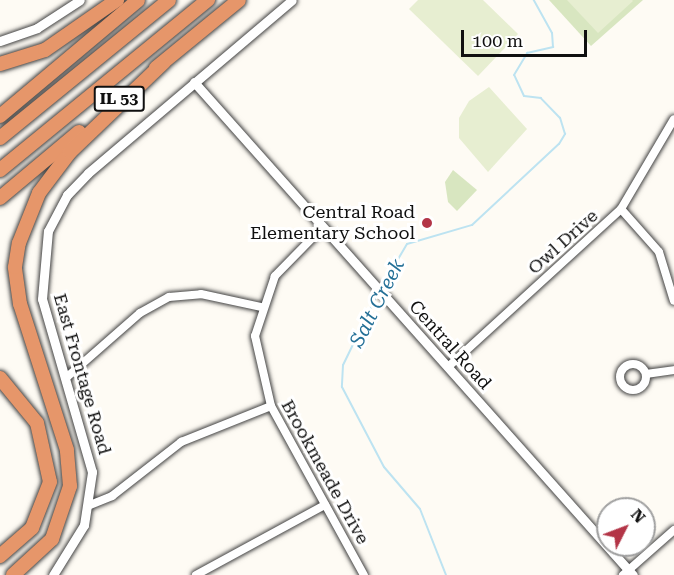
<!DOCTYPE html>
<html>
<head>
<meta charset="utf-8">
<style>
  body { margin:0 }
  #map { position:relative; width:674px; height:575px; overflow:hidden; background:#fefbf4; font-family:"Roboto Serif",serif }
  div>[style] { position:absolute }
  .green>* { inset:0; background:#d8e6c0 }
  .pitch>* { inset:0; background:#e7eed1 }
  .stream>* { height:2px; margin:-1px; padding:0 1px; transform-origin:1px; border-radius:1px; background:#bde3f1 }
  .roads { filter:drop-shadow(0 0 2px #434343) drop-shadow(0 0 2px #434343) }
  .minor>* { height:8px; margin:-4px; padding:0 4px; transform-origin:4px; border-radius:4px; background:#fff }
  .minor>.ring { margin:-4px; padding:0; box-sizing:content-box; background:none; border:8px solid #fff; border-radius:50% }
  .tertiary>* { height:9px; margin:-4.5px; padding:0 4.5px; transform-origin:4.5px; border-radius:4.5px; background:#fff }
  .motorway>* { height:14px; margin:-7px; padding:0 7px; transform-origin:7px; border-radius:7px; background:#e6966a }
  .dots>* { width:16px; height:16px; translate:-50% -50%; box-sizing:border-box; border:3px solid #fff; border-radius:50% }
  span { translate:-50% -50%; white-space:nowrap; text-align:center; line-height:1.15; -webkit-text-stroke:6px #fff; paint-order:stroke }
  .shield-label span { padding:2px 4px; background:#fff; border:2px solid; border-radius:4px; -webkit-text-stroke-width:0 }
  .shield-label { font-size:16px; color:#101010; font-weight:700 }
  .poi-label { font-size:18px; color:#101010 }
  .right { translate:-100% -50%; text-align:right }
  .street-label { font-size:18px; color:#101010 }
  .water-label { font-size:20px; color:#247097; font-style:italic }
  .north { position:absolute; left:596px; top:497px; width:60px; height:60px; box-sizing:border-box; background:#fff; border:2px solid #9f9f9f; border-radius:50%; rotate:48deg; font-size:16px; font-weight:700; line-height:24px; text-align:center; color:#101010 }
  .north::after { content:''; display:block; margin:auto; width:21px; height:27px; background:#b33547; clip-path:polygon(50% 0,100% 100%,50% 72%,0 100%) }
  .scale { position:absolute; left:461px; top:30px; width:126px; height:27px; box-sizing:border-box; border:3px solid #101010; border-top:0; padding-left:8px; font-size:18px; line-height:21px; white-space:nowrap; color:#101010; -webkit-text-stroke:4px #fff; paint-order:stroke }
</style>
</head>
<body>
<div id="map">
  <div class="green">
    <div style="clip-path:polygon(549px 0,643px 0,591px 46px)"></div>
    <div style="clip-path:polygon(453px 170px,477px 190px,457px 211px,448px 202px,445px 182px)"></div>
  </div>
  <div class="pitch">
    <div style="clip-path:polygon(418px 0,483px 0,518px 34px,478px 76px,409px 9px)"></div>
    <div style="clip-path:polygon(567px 0,632px 0,633px 1px,598px 33px)"></div>
    <div style="clip-path:polygon(489px 87px,527px 129px,488px 172px,459px 138px,459px 118px,469px 101px)"></div>
  </div>
  <div class="stream">
    <div style="left:381px;top:288px;width:51px;rotate:-59.4deg"></div>
    <div style="left:407px;top:244px;width:68px;rotate:-16.3deg"></div>
    <div style="left:472px;top:225px;width:119px;rotate:-43deg"></div>
    <div style="left:559px;top:144px;width:12px;rotate:-59deg"></div>
    <div style="left:565px;top:134px;width:17px;rotate:-107deg"></div>
    <div style="left:560px;top:118px;width:28px;rotate:-134deg"></div>
    <div style="left:541px;top:98px;width:17px;rotate:-173deg"></div>
    <div style="left:524px;top:96px;width:23px;rotate:-115deg"></div>
    <div style="left:514px;top:75px;width:26px;rotate:-59deg"></div>
    <div style="left:527px;top:53px;width:27px;rotate:-13deg"></div>
    <div style="left:553px;top:47px;width:14px;rotate:-94deg"></div>
    <div style="left:552px;top:33px;width:38px;rotate:-119deg"></div>
    <div style="left:378px;top:293px;width:80px;rotate:115.9deg"></div>
    <div style="left:343px;top:365px;width:22px;rotate:93deg"></div>
    <div style="left:342px;top:387px;width:90px;rotate:62.3deg"></div>
    <div style="left:384px;top:467px;width:55px;rotate:49.4deg"></div>
    <div style="left:420px;top:509px;width:71px;rotate:68.5deg"></div>
  </div>
  <div class="roads">
    <div class="minor">
      <div style="left:621px;top:209px;width:57px;rotate:48.5deg"></div>
      <div style="left:659px;top:252px;width:51px;rotate:73deg"></div>
      <div style="left:323px;top:227px;width:69px;rotate:134.4deg"></div>
      <div style="left:275px;top:276px;width:63px;rotate:108.4deg"></div>
      <div style="left:255px;top:336px;width:72px;rotate:77.1deg"></div>
      <div style="left:271px;top:406px;width:193px;rotate:61.2deg"></div>
      <div class="ring" style="left:620px;top:364px;width:18px;height:18px"></div>
      <div style="left:448px;top:367px;width:234px;rotate:-42.4deg"></div>
      <div style="left:621px;top:209px;width:104px;rotate:-59.5deg"></div>
      <div style="left:646px;top:374px;width:28px;rotate:-8deg"></div>
      <div style="left:67px;top:377px;width:97px;rotate:-41.2deg"></div>
      <div style="left:140px;top:313px;width:33px;rotate:-29deg"></div>
      <div style="left:169px;top:297px;width:32px;rotate:-5deg"></div>
      <div style="left:201px;top:294px;width:61px;rotate:12.2deg"></div>
      <div style="left:90px;top:505px;width:24px;rotate:-22deg"></div>
      <div style="left:112px;top:496px;width:88px;rotate:-38deg"></div>
      <div style="left:181px;top:442px;width:97px;rotate:-21.8deg"></div>
      <div style="left:196px;top:575px;width:147px;rotate:-28.5deg"></div>
      <div style="left:623px;top:575px;width:68px;rotate:-41.4deg"></div>
    </div>
    <div class="tertiary">
      <div style="left:0;top:41px;width:39px;rotate:-19deg"></div>
      <div style="left:37px;top:28px;width:51px;rotate:-33.1deg"></div>
      <div style="left:194px;top:82px;width:660px;rotate:48.32deg"></div>
      <div style="left:53px;top:575px;width:59px;rotate:-58.2deg"></div>
      <div style="left:84px;top:525px;width:54px;rotate:-81.4deg"></div>
      <div style="left:92px;top:472px;width:180px;rotate:-106.1deg"></div>
      <div style="left:42px;top:299px;width:68px;rotate:-85deg"></div>
      <div style="left:48px;top:231px;width:41px;rotate:-62.2deg"></div>
      <div style="left:67px;top:195px;width:30px;rotate:-46deg"></div>
      <div style="left:88px;top:173px;width:267px;rotate:-40.3deg"></div>
    </div>
    <div class="motorway">
      <div style="left:0;top:64px;width:47px;rotate:-17.3deg"></div>
      <div style="left:45px;top:50px;width:88px;rotate:-34.8deg"></div>
      <div style="left:156px;top:68px;width:107px;rotate:-39.3deg"></div>
      <div style="left:0;top:116px;width:180px;rotate:-40deg"></div>
      <div style="left:0;top:138px;width:218px;rotate:-39.2deg"></div>
      <div style="left:0;top:170px;width:269px;rotate:-39.3deg"></div>
      <div style="left:0;top:198px;width:103px;rotate:-39.9deg"></div>
      <div style="left:0;top:378px;width:58px;rotate:50.6deg"></div>
      <div style="left:37px;top:423px;width:60px;rotate:77.6deg"></div>
      <div style="left:50px;top:482px;width:49px;rotate:111.4deg"></div>
      <div style="left:32px;top:528px;width:43px;rotate:138.8deg"></div>
      <div style="left:13px;top:575px;width:53px;rotate:-42.7deg"></div>
      <div style="left:52px;top:539px;width:56px;rotate:-71.2deg"></div>
      <div style="left:70px;top:486px;width:36px;rotate:-95deg"></div>
      <div style="left:67px;top:450px;width:153px;rotate:-107.8deg"></div>
      <div style="left:20px;top:304px;width:37px;rotate:-98deg"></div>
      <div style="left:15px;top:267px;width:24px;rotate:-81deg"></div>
      <div style="left:19px;top:243px;width:54px;rotate:-68.2deg"></div>
      <div style="left:39px;top:193px;width:51px;rotate:-52.9deg"></div>
      <div style="left:70px;top:152px;width:129px;rotate:-43.7deg"></div>
    </div>
  </div>
  <div class="dots">
    <div style="left:427px;top:223px;background:#b33547"></div>
  </div>
  <div class="shield-label">
    <span style="left:119px;top:99px">IL 53</span>
  </div>
  <div class="poi-label">
    <span class="right" style="left:415px;top:223px">Central Road<br>Elementary School</span>
  </div>
  <div class="street-label">
    <span style="left:563px;top:242px;rotate:-42deg">Owl Drive</span>
    <span style="left:450px;top:345px;rotate:48deg">Central Road</span>
    <span style="left:82px;top:374px;rotate:74deg">East Frontage Road</span>
    <span style="left:325px;top:472px;rotate:61deg">Brookmeade Drive</span>
  </div>
  <div class="water-label">
    <span style="left:377px;top:303px;rotate:-63deg">Salt Creek</span>
  </div>
  <div class="north">N</div>
  <div class="scale">100 m</div>
</div>
</body>
</html>
